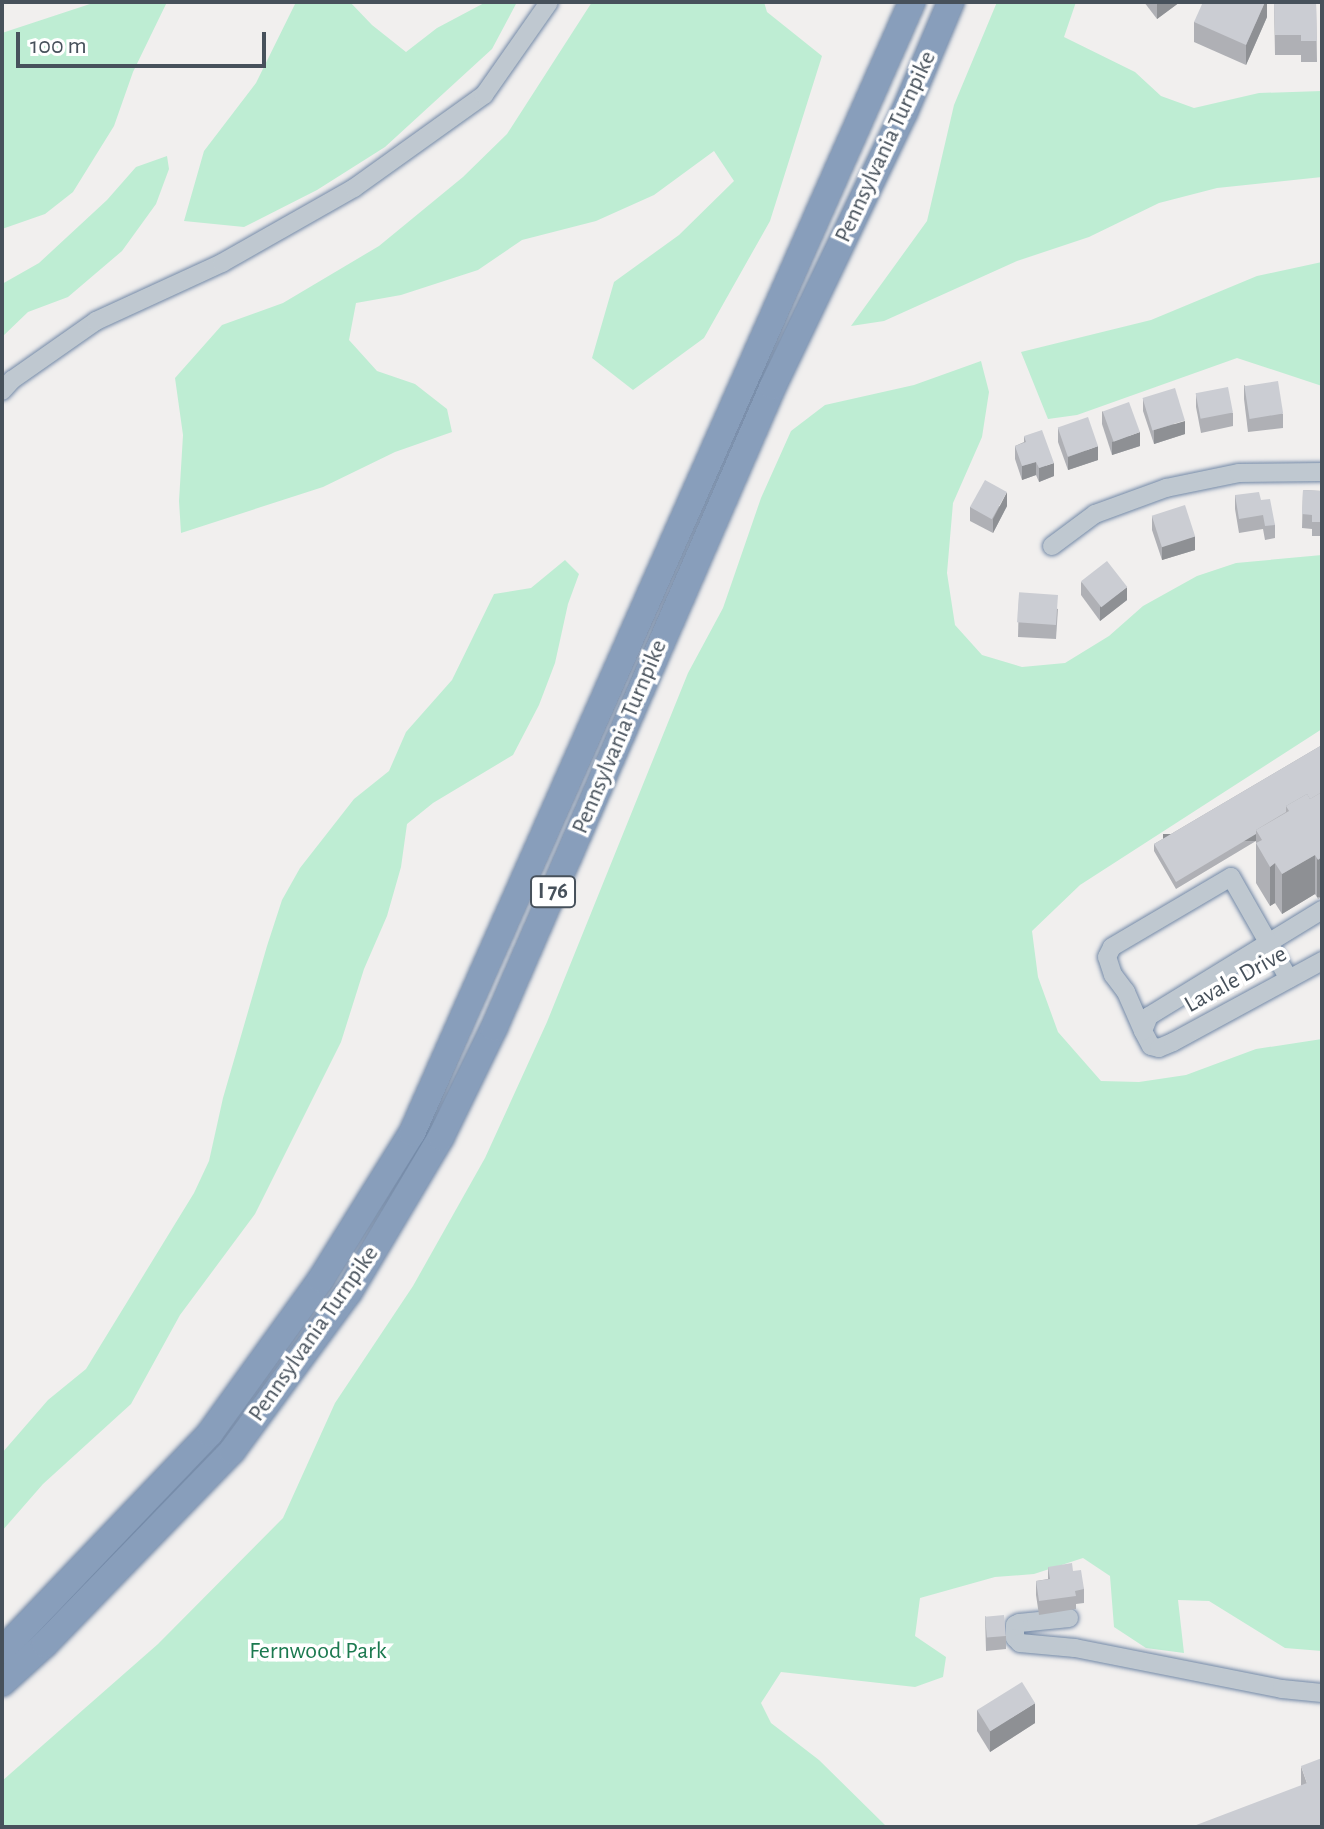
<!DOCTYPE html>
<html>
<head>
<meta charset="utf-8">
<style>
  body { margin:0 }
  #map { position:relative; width:1324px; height:1829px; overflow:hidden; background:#f1efee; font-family:"Alegreya Sans",sans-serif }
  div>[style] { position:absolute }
  .green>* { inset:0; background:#beedd3 }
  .roads { filter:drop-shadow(0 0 2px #7389a7) drop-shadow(0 0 2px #7389a7) }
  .minor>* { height:18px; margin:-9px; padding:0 9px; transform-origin:9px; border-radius:9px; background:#bfc8d0 }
  .highway>* { height:26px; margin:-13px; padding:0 13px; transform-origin:13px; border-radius:13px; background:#889ebb }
  .wall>* { inset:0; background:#afb0b5 }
  .shaded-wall>* { inset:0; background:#8e9094; transform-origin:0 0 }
  .building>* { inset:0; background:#cbcdd3; transform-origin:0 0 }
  span { translate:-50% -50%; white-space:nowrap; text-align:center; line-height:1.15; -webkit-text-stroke:7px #fff; paint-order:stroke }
  .shield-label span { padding:2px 6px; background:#fff; border:2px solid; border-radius:6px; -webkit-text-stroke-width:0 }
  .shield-label { font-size:22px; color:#47515b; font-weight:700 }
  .street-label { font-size:24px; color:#47515b }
  .park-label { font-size:24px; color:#1b794f }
  .frame { position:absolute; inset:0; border:4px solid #47515b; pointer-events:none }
  .scale { position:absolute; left:16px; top:32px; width:250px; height:36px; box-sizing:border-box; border:4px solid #47515b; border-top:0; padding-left:10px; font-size:24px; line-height:28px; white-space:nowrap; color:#47515b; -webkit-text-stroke:6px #fff; paint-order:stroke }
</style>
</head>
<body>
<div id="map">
  <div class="green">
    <div style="clip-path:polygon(96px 2px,167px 2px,133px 72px,114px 126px,73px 192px,45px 214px,2px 229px,2px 33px)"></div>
    <div style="clip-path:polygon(296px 2px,350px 2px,372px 25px,406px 52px,437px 28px,486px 2px,517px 2px,492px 49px,385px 147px,317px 190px,244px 227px,184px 221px,204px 151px,256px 83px)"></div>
    <div style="clip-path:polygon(592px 2px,764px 2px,767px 12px,822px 56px,770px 221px,704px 338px,633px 390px,592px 358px,614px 282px,679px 235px,734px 181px,714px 151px,654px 195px,596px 221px,522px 240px,478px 270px,401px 295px,356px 303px,349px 340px,377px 371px,415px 384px,447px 409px,452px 432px,395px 452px,323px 487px,181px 533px,179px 501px,183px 435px,175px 378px,222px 325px,283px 303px,379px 246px,463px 177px,507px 134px)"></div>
    <div style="clip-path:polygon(997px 2px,1076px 2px,1064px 37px,1135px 72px,1161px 96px,1194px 108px,1259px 93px,1322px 91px,1322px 177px,1217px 188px,1159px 203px,1089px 237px,1017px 261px,884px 321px,851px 326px,927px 221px,954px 105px)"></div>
    <div style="clip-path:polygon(167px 156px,169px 169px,156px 204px,122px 251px,68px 297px,28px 312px,2px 337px,2px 284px,39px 263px,107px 200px,136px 167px)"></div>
    <div style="clip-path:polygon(1322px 262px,1322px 386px,1237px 358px,1077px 415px,1048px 419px,1021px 352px,1151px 320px,1257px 276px)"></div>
    <div style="clip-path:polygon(981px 361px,989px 392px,982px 437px,953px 503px,947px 573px,955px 625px,982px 655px,1022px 667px,1065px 663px,1109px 636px,1143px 606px,1197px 576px,1236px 563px,1322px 555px,1322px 729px,1080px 885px,1032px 931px,1038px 977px,1058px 1032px,1101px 1081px,1139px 1082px,1186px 1075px,1256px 1049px,1322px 1039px,1322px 1651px,1285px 1648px,1209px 1601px,1178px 1600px,1184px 1653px,1146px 1648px,1114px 1627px,1110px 1576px,1083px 1558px,1034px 1574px,995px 1577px,920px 1598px,915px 1636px,946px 1657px,943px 1677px,915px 1687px,781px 1672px,761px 1703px,771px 1723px,819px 1760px,887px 1827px,2px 1827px,2px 1781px,158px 1644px,283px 1518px,335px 1403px,413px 1286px,485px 1158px,547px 1022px,688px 673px,723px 608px,761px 498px,791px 431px,825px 405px,914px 385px)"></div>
    <div style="clip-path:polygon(565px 560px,579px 574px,568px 604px,555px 663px,539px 705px,513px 755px,433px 803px,407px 824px,401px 867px,387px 916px,364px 969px,341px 1042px,255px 1214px,180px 1315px,131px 1404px,43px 1484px,2px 1531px,2px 1453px,48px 1400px,86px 1369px,194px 1193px,209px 1161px,223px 1098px,267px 946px,282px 900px,300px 868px,354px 799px,389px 771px,406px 732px,452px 680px,494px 594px,531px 588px)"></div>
  </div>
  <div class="roads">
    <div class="minor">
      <div style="left:2px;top:391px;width:15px;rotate:-48deg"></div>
      <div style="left:12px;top:380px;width:103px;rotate:-35.1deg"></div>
      <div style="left:96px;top:321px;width:139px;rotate:-24.7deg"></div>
      <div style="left:222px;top:263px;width:152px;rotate:-29.6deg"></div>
      <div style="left:354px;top:188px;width:160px;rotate:-35.6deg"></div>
      <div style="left:484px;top:95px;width:113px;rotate:-55deg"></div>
      <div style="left:1052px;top:546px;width:54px;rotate:-36.7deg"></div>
      <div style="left:1095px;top:514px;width:76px;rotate:-20.1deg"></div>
      <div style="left:1166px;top:488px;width:75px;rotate:-11.6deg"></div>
      <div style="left:1239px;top:473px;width:83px;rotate:-0.7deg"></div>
      <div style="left:1322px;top:910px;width:203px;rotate:148.5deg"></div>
      <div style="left:1149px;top:1016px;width:16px;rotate:112deg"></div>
      <div style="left:1143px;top:1031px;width:17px;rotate:62deg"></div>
      <div style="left:1151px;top:1046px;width:8px;rotate:14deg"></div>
      <div style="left:1159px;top:1048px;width:15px;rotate:-23deg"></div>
      <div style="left:1173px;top:1042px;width:170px;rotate:-28.5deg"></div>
      <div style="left:1143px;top:1031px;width:43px;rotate:-113.6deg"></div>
      <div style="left:1126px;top:992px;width:21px;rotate:-127deg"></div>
      <div style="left:1113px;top:975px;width:19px;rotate:-108deg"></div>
      <div style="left:1107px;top:957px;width:11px;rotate:-63deg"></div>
      <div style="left:1112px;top:947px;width:138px;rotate:-30.5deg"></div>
      <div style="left:1231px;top:877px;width:117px;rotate:60.4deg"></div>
      <div style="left:1069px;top:1618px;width:50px;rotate:174.3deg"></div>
      <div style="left:1019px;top:1623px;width:4px;rotate:153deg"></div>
      <div style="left:1015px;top:1625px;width:13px;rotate:90deg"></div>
      <div style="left:1015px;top:1638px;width:7px;rotate:45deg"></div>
      <div style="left:1020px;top:1643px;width:55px;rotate:5.2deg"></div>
      <div style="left:1075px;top:1648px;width:211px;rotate:11.2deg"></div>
      <div style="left:1282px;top:1689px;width:40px;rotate:5.7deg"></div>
    </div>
    <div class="highway">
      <div style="left:2px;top:1651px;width:301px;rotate:-46.3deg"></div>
      <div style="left:210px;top:1433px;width:190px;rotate:-54.2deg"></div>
      <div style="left:321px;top:1279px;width:172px;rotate:-58.1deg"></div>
      <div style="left:412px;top:1133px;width:1237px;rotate:-66.15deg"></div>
      <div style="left:2px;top:1683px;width:58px;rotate:-42.2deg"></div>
      <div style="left:45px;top:1644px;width:269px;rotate:-45.9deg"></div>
      <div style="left:232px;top:1451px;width:197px;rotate:-53.7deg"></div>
      <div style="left:349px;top:1292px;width:180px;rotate:-59.3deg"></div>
      <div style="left:441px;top:1137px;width:121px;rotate:-64.1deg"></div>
      <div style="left:494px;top:1028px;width:700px;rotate:-66.51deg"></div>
      <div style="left:773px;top:386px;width:303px;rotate:-64.4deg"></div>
      <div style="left:904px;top:113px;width:121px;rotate:-67.1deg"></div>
    </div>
  </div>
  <div class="wall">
    <div style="clip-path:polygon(1144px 2px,1180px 2px,1157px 19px)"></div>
    <div style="clip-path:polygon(1267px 2px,1267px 17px,1246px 65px,1194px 42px,1194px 22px)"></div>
    <div style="clip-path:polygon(1274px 2px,1316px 2px,1317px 62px,1301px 62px,1301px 55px,1275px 55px)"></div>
    <div style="clip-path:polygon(1244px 385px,1283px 414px,1283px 428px,1248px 432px,1244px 399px)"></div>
    <div style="clip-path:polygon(1196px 393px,1233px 413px,1233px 426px,1201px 433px,1196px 407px)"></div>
    <div style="clip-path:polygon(1143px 398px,1185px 434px,1154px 444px,1143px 411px)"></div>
    <div style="clip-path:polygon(1102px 411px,1140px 446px,1112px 455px,1102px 424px)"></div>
    <div style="clip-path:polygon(1058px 428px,1098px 460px,1068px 470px,1058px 442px)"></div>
    <div style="clip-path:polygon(1024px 436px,1054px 476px,1039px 482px,1036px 475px,1022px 480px,1015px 459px,1015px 446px,1024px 442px)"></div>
    <div style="clip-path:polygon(1303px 490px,1322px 491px,1322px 536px,1312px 536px,1312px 529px,1302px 528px)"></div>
    <div style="clip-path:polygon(1235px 495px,1261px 500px,1275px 525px,1275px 538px,1265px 540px,1263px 529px,1239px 533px,1235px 509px)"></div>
    <div style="clip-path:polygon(1007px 506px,993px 533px,970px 521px,970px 507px)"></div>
    <div style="clip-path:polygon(1152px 516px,1195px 550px,1162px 560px,1152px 530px)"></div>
    <div style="clip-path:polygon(1081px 582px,1127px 600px,1100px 621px,1081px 595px)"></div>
    <div style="clip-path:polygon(1019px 597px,1058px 609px,1056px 639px,1018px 637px)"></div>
    <div style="clip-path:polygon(1322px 745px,1322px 897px,1318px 899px,1315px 894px,1282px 914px,1275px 903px,1270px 906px,1256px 883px,1256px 841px,1176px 889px,1154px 851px,1154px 844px)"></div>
    <div style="clip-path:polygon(1048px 1567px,1073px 1571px,1084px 1589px,1084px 1603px,1076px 1604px,1076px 1609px,1039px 1615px,1036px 1595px,1036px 1581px,1048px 1579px)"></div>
    <div style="clip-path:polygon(985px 1616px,1006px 1636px,1006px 1649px,986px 1651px)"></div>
    <div style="clip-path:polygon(977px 1710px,1035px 1723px,990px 1752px,977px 1731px)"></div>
    <div style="clip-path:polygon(1301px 1766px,1322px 1827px,1301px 1785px)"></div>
  </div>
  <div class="shaded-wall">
    <div style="clip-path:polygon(1157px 2px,1180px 2px,1157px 19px)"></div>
    <div style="clip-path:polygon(1265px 2px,1267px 2px,1267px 17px,1246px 65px,1246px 45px)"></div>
    <div style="clip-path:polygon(1185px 421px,1185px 434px,1154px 444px,1154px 430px)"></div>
    <div style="clip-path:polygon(1140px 432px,1140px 446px,1112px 455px,1112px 442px)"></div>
    <div style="clip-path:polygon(1098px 446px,1098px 460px,1068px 470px,1068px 457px)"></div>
    <div style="clip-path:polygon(1036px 462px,1036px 475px,1022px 480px,1022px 466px)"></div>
    <div style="clip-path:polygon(1054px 463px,1054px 476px,1039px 482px,1039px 468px)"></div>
    <div style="clip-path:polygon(1007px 492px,1007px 506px,993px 533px,993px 519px)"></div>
    <div style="clip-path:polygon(1195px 536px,1195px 550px,1162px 560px,1162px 546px)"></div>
    <div style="clip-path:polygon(1127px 587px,1127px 600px,1100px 621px,1100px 607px)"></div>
    <div style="left:1256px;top:834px;width:7px;height:93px;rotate:90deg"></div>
    <div style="clip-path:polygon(1315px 855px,1315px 894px,1282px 914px,1282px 874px)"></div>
    <div style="left:1322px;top:857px;width:40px;height:5px;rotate:90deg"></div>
    <div style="clip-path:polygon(1275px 863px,1275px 903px,1270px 906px,1270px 867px)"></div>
    <div style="clip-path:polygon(1035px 1703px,1035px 1723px,990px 1752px,990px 1731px)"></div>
  </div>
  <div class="building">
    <div style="clip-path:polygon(1203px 2px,1265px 2px,1246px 45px,1194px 22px)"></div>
    <div style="clip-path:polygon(1274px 2px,1316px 2px,1317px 41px,1301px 41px,1301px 35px,1275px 35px)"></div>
    <div style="left:1278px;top:381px;width:33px;height:34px;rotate:81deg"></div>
    <div style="left:1228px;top:387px;width:26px;height:33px;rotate:79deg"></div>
    <div style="left:1175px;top:388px;width:34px;height:34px;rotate:73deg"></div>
    <div style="left:1129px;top:402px;width:32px;height:28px;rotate:70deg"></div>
    <div style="left:1088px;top:417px;width:31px;height:32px;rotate:71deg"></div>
    <div style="clip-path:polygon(1042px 430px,1054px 463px,1039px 468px,1036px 462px,1022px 466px,1015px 446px,1026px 442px,1024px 436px)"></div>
    <div style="left:985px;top:480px;width:25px;height:31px;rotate:29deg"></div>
    <div style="clip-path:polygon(1303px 490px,1322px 491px,1322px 522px,1312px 522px,1312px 515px,1302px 514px)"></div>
    <div style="clip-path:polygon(1259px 492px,1261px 500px,1270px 499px,1275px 525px,1265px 526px,1263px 515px,1239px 519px,1235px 495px)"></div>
    <div style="left:1185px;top:505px;width:33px;height:35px;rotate:72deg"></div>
    <div style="left:1107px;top:561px;width:33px;height:33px;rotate:52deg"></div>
    <div style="left:1058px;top:595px;width:30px;height:39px;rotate:94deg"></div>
    <div style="clip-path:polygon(1322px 745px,1322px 792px,1310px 799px,1307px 794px,1286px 806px,1286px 812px,1256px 830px,1256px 834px,1176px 882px,1154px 844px)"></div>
    <div style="clip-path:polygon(1322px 792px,1322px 857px,1318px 860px,1315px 855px,1282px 874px,1275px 863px,1270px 867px,1256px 843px,1262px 840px,1256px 830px,1289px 811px,1286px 806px,1307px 794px,1310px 799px)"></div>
    <div style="clip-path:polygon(1072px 1563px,1073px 1571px,1081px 1570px,1084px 1589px,1075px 1591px,1076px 1596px,1039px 1601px,1036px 1581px,1050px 1579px,1048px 1567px)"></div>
    <div style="left:1004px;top:1615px;width:21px;height:19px;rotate:85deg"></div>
    <div style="left:1022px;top:1682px;width:25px;height:53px;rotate:58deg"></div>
    <div style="clip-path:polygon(1322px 1758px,1322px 1827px,1191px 1827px,1307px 1783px,1301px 1766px)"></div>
  </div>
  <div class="shield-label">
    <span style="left:553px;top:892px">I 76</span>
  </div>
  <div class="street-label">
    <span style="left:886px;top:147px;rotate:-65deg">Pennsylvania Turnpike</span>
    <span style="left:620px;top:737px;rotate:-67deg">Pennsylvania Turnpike</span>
    <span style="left:1236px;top:980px;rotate:-29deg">Lavale Drive</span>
    <span style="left:314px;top:1334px;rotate:-55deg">Pennsylvania Turnpike</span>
  </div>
  <div class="park-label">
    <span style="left:318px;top:1652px">Fernwood Park</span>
  </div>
  <div class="frame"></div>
  <div class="scale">100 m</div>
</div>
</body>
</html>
